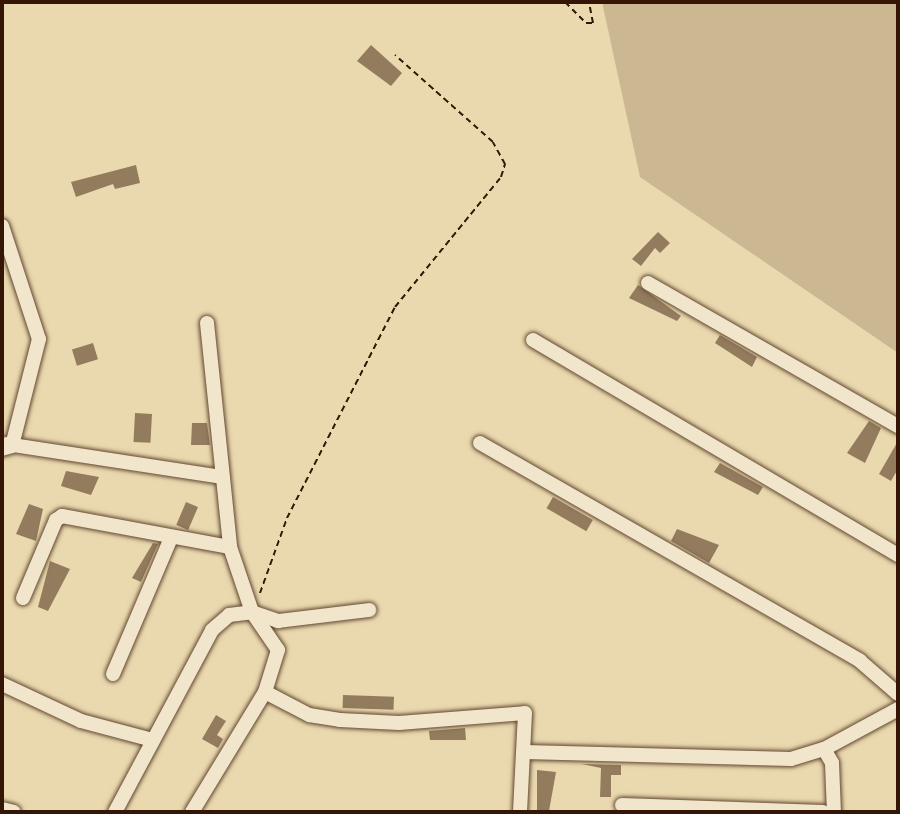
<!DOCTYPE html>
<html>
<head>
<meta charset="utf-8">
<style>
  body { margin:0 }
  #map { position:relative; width:900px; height:814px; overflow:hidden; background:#ead9af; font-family:"EB Garamond",serif }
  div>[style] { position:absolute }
  .green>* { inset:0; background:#cbb892 }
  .building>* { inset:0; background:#937b5e; transform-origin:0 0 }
  .path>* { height:2px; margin-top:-1px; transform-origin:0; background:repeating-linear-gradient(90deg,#351606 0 6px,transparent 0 10px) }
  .roads { filter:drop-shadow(0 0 2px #624730) drop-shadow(0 0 2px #624730) }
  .minor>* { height:14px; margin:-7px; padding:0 7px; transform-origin:7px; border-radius:7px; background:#f1e6cb }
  span { translate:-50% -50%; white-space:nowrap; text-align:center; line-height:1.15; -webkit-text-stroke:6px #f1e6cb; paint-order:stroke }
  .frame { position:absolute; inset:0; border:4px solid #351606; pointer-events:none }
</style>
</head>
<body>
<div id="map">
  <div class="green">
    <div style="clip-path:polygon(602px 2px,898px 2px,898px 353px,640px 177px)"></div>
  </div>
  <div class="building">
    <div style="clip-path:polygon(371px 45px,402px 73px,391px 86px,357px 61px)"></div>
    <div style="clip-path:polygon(136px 165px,140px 183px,115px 189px,113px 184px,76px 197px,71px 182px)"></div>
    <div style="clip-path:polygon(658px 232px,670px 243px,660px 253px,655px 248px,641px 266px,632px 259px)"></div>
    <div style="clip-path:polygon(638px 285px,681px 316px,677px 321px,629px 298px)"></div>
    <div style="clip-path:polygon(720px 335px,757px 357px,752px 367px,715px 343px)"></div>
    <div style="left:93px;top:343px;width:17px;height:22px;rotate:73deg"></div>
    <div style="left:135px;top:413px;width:17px;height:29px;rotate:3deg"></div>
    <div style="clip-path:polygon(869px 421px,881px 428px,865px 463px,847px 453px)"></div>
    <div style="clip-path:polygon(192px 423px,207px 423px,210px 445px,191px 445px)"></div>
    <div style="clip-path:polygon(898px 441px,898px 469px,891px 481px,879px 474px)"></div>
    <div style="clip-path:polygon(720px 463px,763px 487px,758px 495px,714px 472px)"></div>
    <div style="clip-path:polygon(66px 471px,99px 477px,91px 495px,61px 486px)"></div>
    <div style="left:553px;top:497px;width:46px;height:13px;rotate:30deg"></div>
    <div style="left:186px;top:502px;width:13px;height:25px;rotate:23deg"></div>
    <div style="clip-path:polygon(29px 504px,43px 509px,36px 541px,16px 534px)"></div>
    <div style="clip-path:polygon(677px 529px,719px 545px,709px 563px,671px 541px)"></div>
    <div style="clip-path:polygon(153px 543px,158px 544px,141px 582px,132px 578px)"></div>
    <div style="clip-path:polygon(50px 561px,70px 569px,48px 611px,38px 607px)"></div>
    <div style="left:343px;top:695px;width:51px;height:13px;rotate:2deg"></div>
    <div style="clip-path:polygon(216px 715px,226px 721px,217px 735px,223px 739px,218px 748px,202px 739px)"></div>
    <div style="clip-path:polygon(465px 728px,466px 740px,430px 740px,429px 731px)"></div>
    <div style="clip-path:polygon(582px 764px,621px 765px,621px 775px,611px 775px,611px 797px,600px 797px,601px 768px)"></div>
    <div style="clip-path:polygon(537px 770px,556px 772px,549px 811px,537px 810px)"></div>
  </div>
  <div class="path">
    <div style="left:565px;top:2px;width:30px;rotate:45deg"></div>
    <div style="left:586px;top:23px;width:7px"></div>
    <div style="left:593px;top:23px;width:21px;rotate:-101deg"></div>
    <div style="left:260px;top:593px;width:80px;rotate:-70.2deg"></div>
    <div style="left:287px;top:518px;width:237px;rotate:-62.9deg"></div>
    <div style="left:395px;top:307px;width:168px;rotate:-50.8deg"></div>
    <div style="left:501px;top:177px;width:14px;rotate:-73deg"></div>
    <div style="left:505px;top:164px;width:25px;rotate:-119deg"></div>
    <div style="left:493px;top:142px;width:131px;rotate:-138.4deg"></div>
  </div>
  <div class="roads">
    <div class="minor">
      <div style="left:2px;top:226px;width:119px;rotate:71.9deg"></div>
      <div style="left:39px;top:339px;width:110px;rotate:104.2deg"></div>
      <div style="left:12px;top:446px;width:10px;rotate:163deg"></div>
      <div style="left:648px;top:283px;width:288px;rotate:29.8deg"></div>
      <div style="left:207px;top:323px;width:225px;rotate:84.1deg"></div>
      <div style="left:230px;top:547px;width:69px;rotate:71.3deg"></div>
      <div style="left:252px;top:612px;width:46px;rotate:55.6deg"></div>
      <div style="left:278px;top:650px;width:44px;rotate:107.2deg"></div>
      <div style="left:265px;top:692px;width:50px;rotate:27.6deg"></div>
      <div style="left:309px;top:715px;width:31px;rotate:9deg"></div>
      <div style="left:340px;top:720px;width:59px;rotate:2.9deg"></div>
      <div style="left:399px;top:723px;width:126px;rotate:-4.5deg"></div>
      <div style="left:525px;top:713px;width:99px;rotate:92.9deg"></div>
      <div style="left:533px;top:340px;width:424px;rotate:30.5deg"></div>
      <div style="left:480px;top:443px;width:438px;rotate:29.8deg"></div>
      <div style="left:860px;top:661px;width:50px;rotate:41deg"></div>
      <div style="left:6px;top:444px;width:219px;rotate:8.7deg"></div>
      <div style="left:23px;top:598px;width:85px;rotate:-67.1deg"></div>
      <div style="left:56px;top:520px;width:7px;rotate:-34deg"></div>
      <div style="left:62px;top:516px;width:171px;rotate:10.5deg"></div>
      <div style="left:113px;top:674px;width:148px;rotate:-66.9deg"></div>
      <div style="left:2px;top:684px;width:87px;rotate:25.1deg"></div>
      <div style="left:81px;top:721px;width:74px;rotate:14.8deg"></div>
      <div style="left:824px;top:749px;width:16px;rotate:60deg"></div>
      <div style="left:832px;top:763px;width:49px;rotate:87.7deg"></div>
      <div style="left:525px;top:752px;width:266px;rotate:1.5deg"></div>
      <div style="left:791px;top:759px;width:34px;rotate:-17deg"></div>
      <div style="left:824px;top:749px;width:84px;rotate:-28.4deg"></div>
      <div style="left:622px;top:805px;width:201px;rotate:2deg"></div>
      <div style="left:2px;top:809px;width:12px;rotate:14deg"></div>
      <div style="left:115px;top:812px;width:206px;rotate:-61.9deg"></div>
      <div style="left:212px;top:630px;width:23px;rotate:-41deg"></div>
      <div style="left:229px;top:615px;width:23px;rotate:-7deg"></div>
      <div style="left:252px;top:612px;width:28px;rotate:19deg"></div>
      <div style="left:278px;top:621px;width:92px;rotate:-6.9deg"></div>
      <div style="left:192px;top:812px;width:140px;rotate:-58.7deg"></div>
    </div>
  </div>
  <div class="frame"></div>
</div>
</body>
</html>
